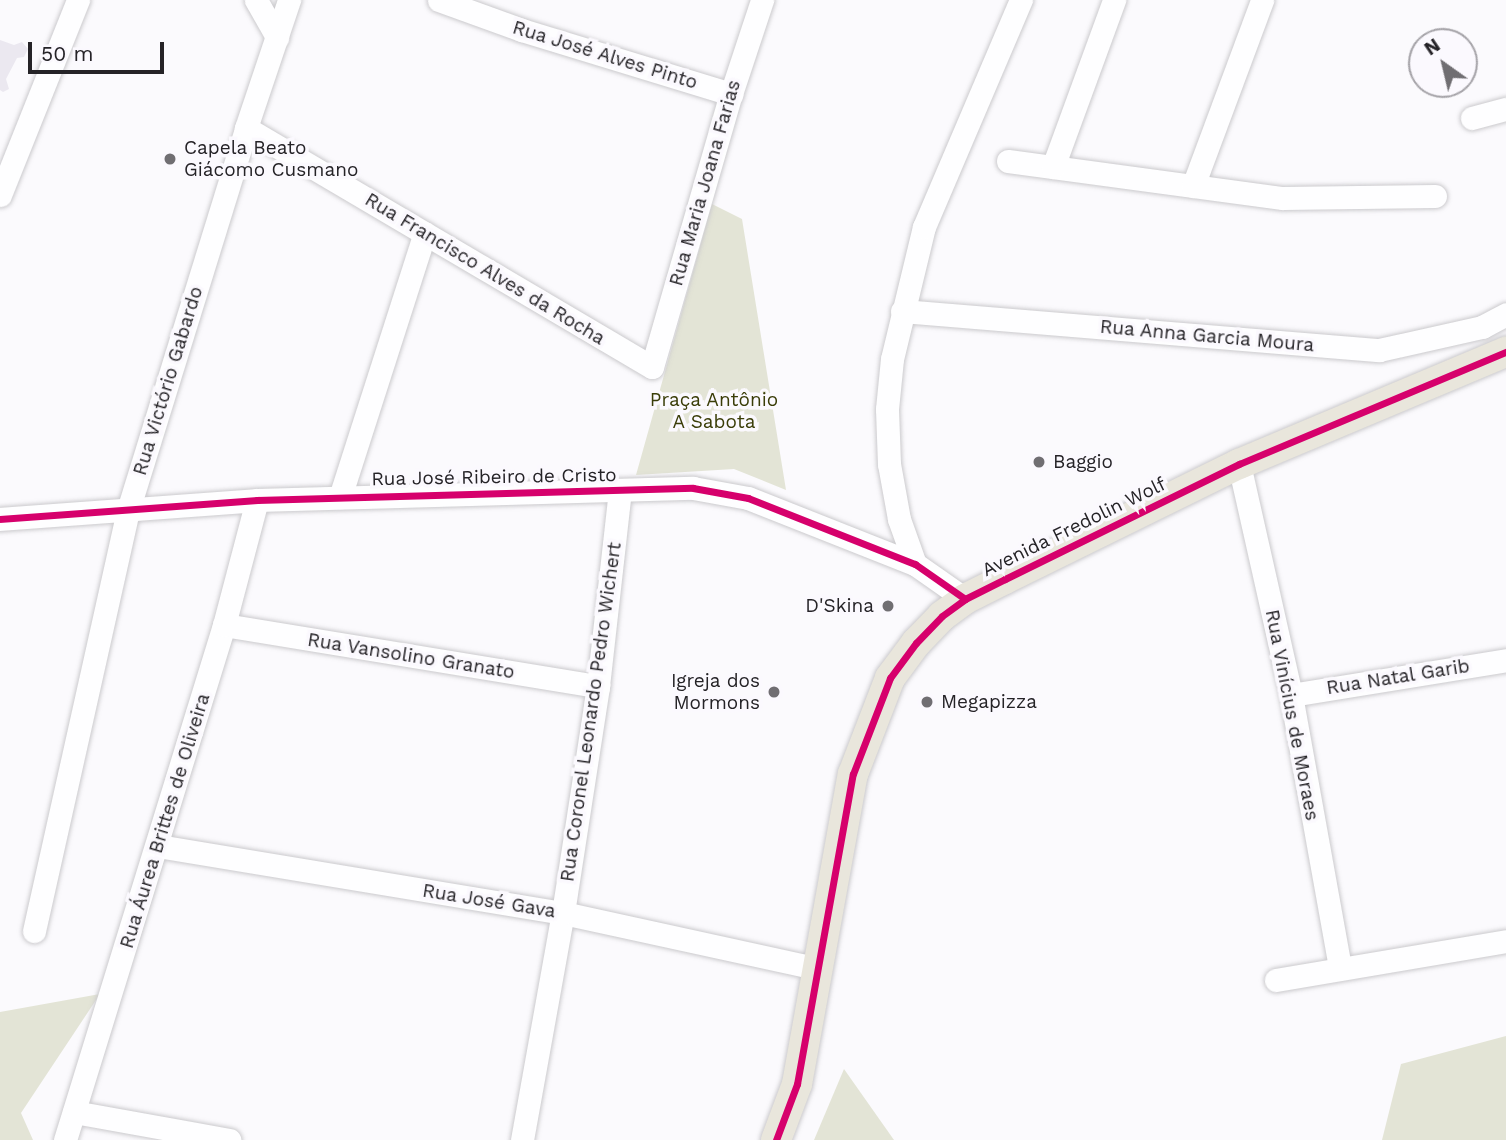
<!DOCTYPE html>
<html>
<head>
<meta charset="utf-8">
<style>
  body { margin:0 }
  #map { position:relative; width:1506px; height:1140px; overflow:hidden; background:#fbfafd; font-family:"Work Sans",sans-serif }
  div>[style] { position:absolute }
  .built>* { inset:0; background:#ebe8f0 }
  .green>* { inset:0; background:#e3e4d6 }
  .roads { filter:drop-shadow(0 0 2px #cbcacd) drop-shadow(0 0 2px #cbcacd) }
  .minor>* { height:23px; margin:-11.5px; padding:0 11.5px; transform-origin:11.5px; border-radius:11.5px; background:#fefeff }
  .major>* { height:30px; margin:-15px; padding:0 15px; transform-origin:15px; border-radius:15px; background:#e9e6dc }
  .cycleway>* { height:7px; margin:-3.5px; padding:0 3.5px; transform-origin:3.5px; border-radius:3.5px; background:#d6006c }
  .dots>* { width:19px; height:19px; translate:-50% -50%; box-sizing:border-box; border:4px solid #fbf9fe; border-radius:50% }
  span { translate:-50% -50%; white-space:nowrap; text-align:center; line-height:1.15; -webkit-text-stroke:7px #fbf9fe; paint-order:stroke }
  .street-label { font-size:19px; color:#252327 }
  .poi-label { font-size:19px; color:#252327 }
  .left { translate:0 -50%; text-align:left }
  .right { translate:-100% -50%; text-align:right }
  .park-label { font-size:19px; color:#3a3d08 }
  .north { position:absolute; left:1408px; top:28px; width:70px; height:70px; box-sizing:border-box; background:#fbf9fe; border:2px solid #a5a3a8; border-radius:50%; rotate:326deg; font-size:19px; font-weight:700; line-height:28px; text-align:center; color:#252327 }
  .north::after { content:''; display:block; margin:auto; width:24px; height:32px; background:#706e72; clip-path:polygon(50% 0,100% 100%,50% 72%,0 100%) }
  .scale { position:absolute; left:28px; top:42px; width:136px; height:32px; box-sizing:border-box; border:4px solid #252327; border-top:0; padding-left:9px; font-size:21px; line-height:24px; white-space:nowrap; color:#252327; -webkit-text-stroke:5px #fbf9fe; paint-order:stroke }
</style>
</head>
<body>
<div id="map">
  <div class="built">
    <div style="clip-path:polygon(0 40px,14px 45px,22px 42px,28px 49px,24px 57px,17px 58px,6px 79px,9px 89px,3px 92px,0 90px)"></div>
  </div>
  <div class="green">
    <div style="clip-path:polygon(712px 204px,742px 219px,786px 490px,734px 469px,636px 475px)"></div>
    <div style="clip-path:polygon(100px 994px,21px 1113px,33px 1140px,0 1140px,0 1012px)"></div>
    <div style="clip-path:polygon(1506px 1036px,1506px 1140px,1382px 1140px,1401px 1064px)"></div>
    <div style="clip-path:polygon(844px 1069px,894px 1140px,814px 1140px)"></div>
  </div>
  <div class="roads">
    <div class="minor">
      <div style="left:256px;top:0;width:43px;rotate:60.4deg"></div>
      <div style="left:439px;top:0;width:88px;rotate:19.9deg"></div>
      <div style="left:522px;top:30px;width:219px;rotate:17deg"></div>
      <div style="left:1472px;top:118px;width:35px;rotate:-15deg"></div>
      <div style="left:246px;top:128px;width:471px;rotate:30.5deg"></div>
      <div style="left:652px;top:367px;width:284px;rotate:-73.9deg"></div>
      <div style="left:731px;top:94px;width:99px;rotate:-71.7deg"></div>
      <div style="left:1008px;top:161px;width:277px;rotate:7.7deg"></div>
      <div style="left:1283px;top:198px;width:152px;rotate:-0.8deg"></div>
      <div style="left:1053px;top:167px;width:178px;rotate:-69.9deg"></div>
      <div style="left:1193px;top:186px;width:198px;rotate:-69.6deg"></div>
      <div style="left:0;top:195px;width:210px;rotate:-68.2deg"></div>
      <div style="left:902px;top:311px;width:479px;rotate:4.7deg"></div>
      <div style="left:1379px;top:350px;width:106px;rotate:-12.6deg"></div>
      <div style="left:1482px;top:327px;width:27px;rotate:-28deg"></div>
      <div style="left:1239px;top:464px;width:237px;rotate:77.3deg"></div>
      <div style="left:1291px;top:695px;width:277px;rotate:79.8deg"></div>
      <div style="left:340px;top:497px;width:277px;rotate:-72.2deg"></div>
      <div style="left:0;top:519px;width:258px;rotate:-4.2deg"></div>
      <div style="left:257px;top:500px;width:436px;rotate:-1.6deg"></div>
      <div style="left:693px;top:488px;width:56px;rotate:10.3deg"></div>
      <div style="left:748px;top:498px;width:180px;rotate:21.6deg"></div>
      <div style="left:915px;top:564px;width:61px;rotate:35deg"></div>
      <div style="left:915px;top:564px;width:48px;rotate:-109.6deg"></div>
      <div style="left:899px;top:519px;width:56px;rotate:-100.3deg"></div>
      <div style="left:889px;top:464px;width:55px;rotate:-92.1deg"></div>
      <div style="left:887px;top:409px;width:50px;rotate:-84.3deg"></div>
      <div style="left:892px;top:359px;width:136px;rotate:-76.4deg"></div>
      <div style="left:924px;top:227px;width:247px;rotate:-66.9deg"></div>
      <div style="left:224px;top:625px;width:379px;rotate:9.3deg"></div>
      <div style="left:1291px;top:695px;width:218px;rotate:-9.2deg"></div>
      <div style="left:158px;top:846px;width:411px;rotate:9.4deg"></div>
      <div style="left:563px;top:913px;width:259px;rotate:12.3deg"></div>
      <div style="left:34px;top:931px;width:435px;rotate:-77.4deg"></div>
      <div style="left:129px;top:507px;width:397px;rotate:-72.8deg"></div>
      <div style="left:246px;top:128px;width:135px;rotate:-71.4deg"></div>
      <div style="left:1276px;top:980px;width:233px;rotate:-9.6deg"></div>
      <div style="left:74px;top:1112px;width:158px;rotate:10.2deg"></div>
      <div style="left:65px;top:1140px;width:539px;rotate:-72.84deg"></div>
      <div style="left:224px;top:625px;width:129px;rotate:-75.2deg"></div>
      <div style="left:522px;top:1140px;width:231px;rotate:-79.8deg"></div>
      <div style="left:563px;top:913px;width:230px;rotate:-81.2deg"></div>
      <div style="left:598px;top:686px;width:197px;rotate:-83.6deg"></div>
    </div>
    <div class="major">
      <div style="left:776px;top:1140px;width:60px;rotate:-69.4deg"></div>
      <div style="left:797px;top:1084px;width:315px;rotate:-79.8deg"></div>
      <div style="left:853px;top:774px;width:103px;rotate:-68.9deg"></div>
      <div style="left:890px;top:678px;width:44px;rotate:-53.4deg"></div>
      <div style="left:916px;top:643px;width:37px;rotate:-46deg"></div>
      <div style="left:942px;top:616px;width:29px;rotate:-36deg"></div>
      <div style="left:965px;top:599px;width:45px;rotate:-26.6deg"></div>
      <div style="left:1005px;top:579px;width:261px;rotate:-26.2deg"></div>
      <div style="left:1239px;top:464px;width:290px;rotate:-22.8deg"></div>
    </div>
  </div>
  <div class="cycleway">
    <div style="left:0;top:519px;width:258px;rotate:-4.2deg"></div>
    <div style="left:257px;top:500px;width:436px;rotate:-1.6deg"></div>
    <div style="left:693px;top:488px;width:56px;rotate:10.3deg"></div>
    <div style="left:748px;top:498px;width:180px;rotate:21.6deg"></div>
    <div style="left:915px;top:564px;width:61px;rotate:35deg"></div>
    <div style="left:776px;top:1140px;width:60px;rotate:-69.4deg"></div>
    <div style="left:797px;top:1084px;width:315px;rotate:-79.8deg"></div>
    <div style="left:853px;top:774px;width:103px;rotate:-68.9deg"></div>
    <div style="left:890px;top:678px;width:44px;rotate:-53.4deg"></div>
    <div style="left:916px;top:643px;width:37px;rotate:-46deg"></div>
    <div style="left:942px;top:616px;width:29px;rotate:-36deg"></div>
    <div style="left:965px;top:599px;width:45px;rotate:-26.6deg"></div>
    <div style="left:1005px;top:579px;width:261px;rotate:-26.2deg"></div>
    <div style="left:1239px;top:464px;width:290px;rotate:-22.8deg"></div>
  </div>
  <div class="dots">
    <div style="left:170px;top:159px;background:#706e72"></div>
    <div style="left:1039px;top:462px;background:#706e72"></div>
    <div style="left:888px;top:606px;background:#706e72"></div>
    <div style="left:774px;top:692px;background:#706e72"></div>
    <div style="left:927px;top:702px;background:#706e72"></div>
  </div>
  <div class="street-label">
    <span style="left:605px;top:55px;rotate:17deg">Rua José Alves Pinto</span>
    <span style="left:705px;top:183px;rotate:-74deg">Rua Maria Joana Farias</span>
    <span style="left:485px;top:269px;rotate:31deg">Rua Francisco Alves da Rocha</span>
    <span style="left:1207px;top:336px;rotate:5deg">Rua Anna Garcia Moura</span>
    <span style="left:168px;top:381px;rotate:-73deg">Rua Victório Gabardo</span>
    <span style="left:494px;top:477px;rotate:-1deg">Rua José Ribeiro de Cristo</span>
    <span style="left:1074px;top:527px;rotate:-26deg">Avenida Fredolin Wolf</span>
    <span style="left:411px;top:656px;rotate:9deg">Rua Vansolino Granato</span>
    <span style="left:1398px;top:677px;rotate:-9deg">Rua Natal Garib</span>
    <span style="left:591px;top:712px;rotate:-82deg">Rua Coronel Leonardo Pedro Wichert</span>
    <span style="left:1292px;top:715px;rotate:79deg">Rua Vinícius de Moraes</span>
    <span style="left:165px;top:821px;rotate:-73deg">Rua Áurea Brittes de Oliveira</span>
    <span style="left:489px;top:901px;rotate:9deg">Rua José Gava</span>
  </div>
  <div class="poi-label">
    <span class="left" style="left:184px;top:159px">Capela Beato<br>Giácomo Cusmano</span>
    <span class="left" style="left:1053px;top:462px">Baggio</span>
    <span class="right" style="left:874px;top:606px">D'Skina</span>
    <span class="right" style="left:760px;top:692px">Igreja dos<br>Mormons</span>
    <span class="left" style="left:941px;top:702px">Megapizza</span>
  </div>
  <div class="park-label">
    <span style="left:714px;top:411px">Praça Antônio<br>A Sabota</span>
  </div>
  <div class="north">N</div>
  <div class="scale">50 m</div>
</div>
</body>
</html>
